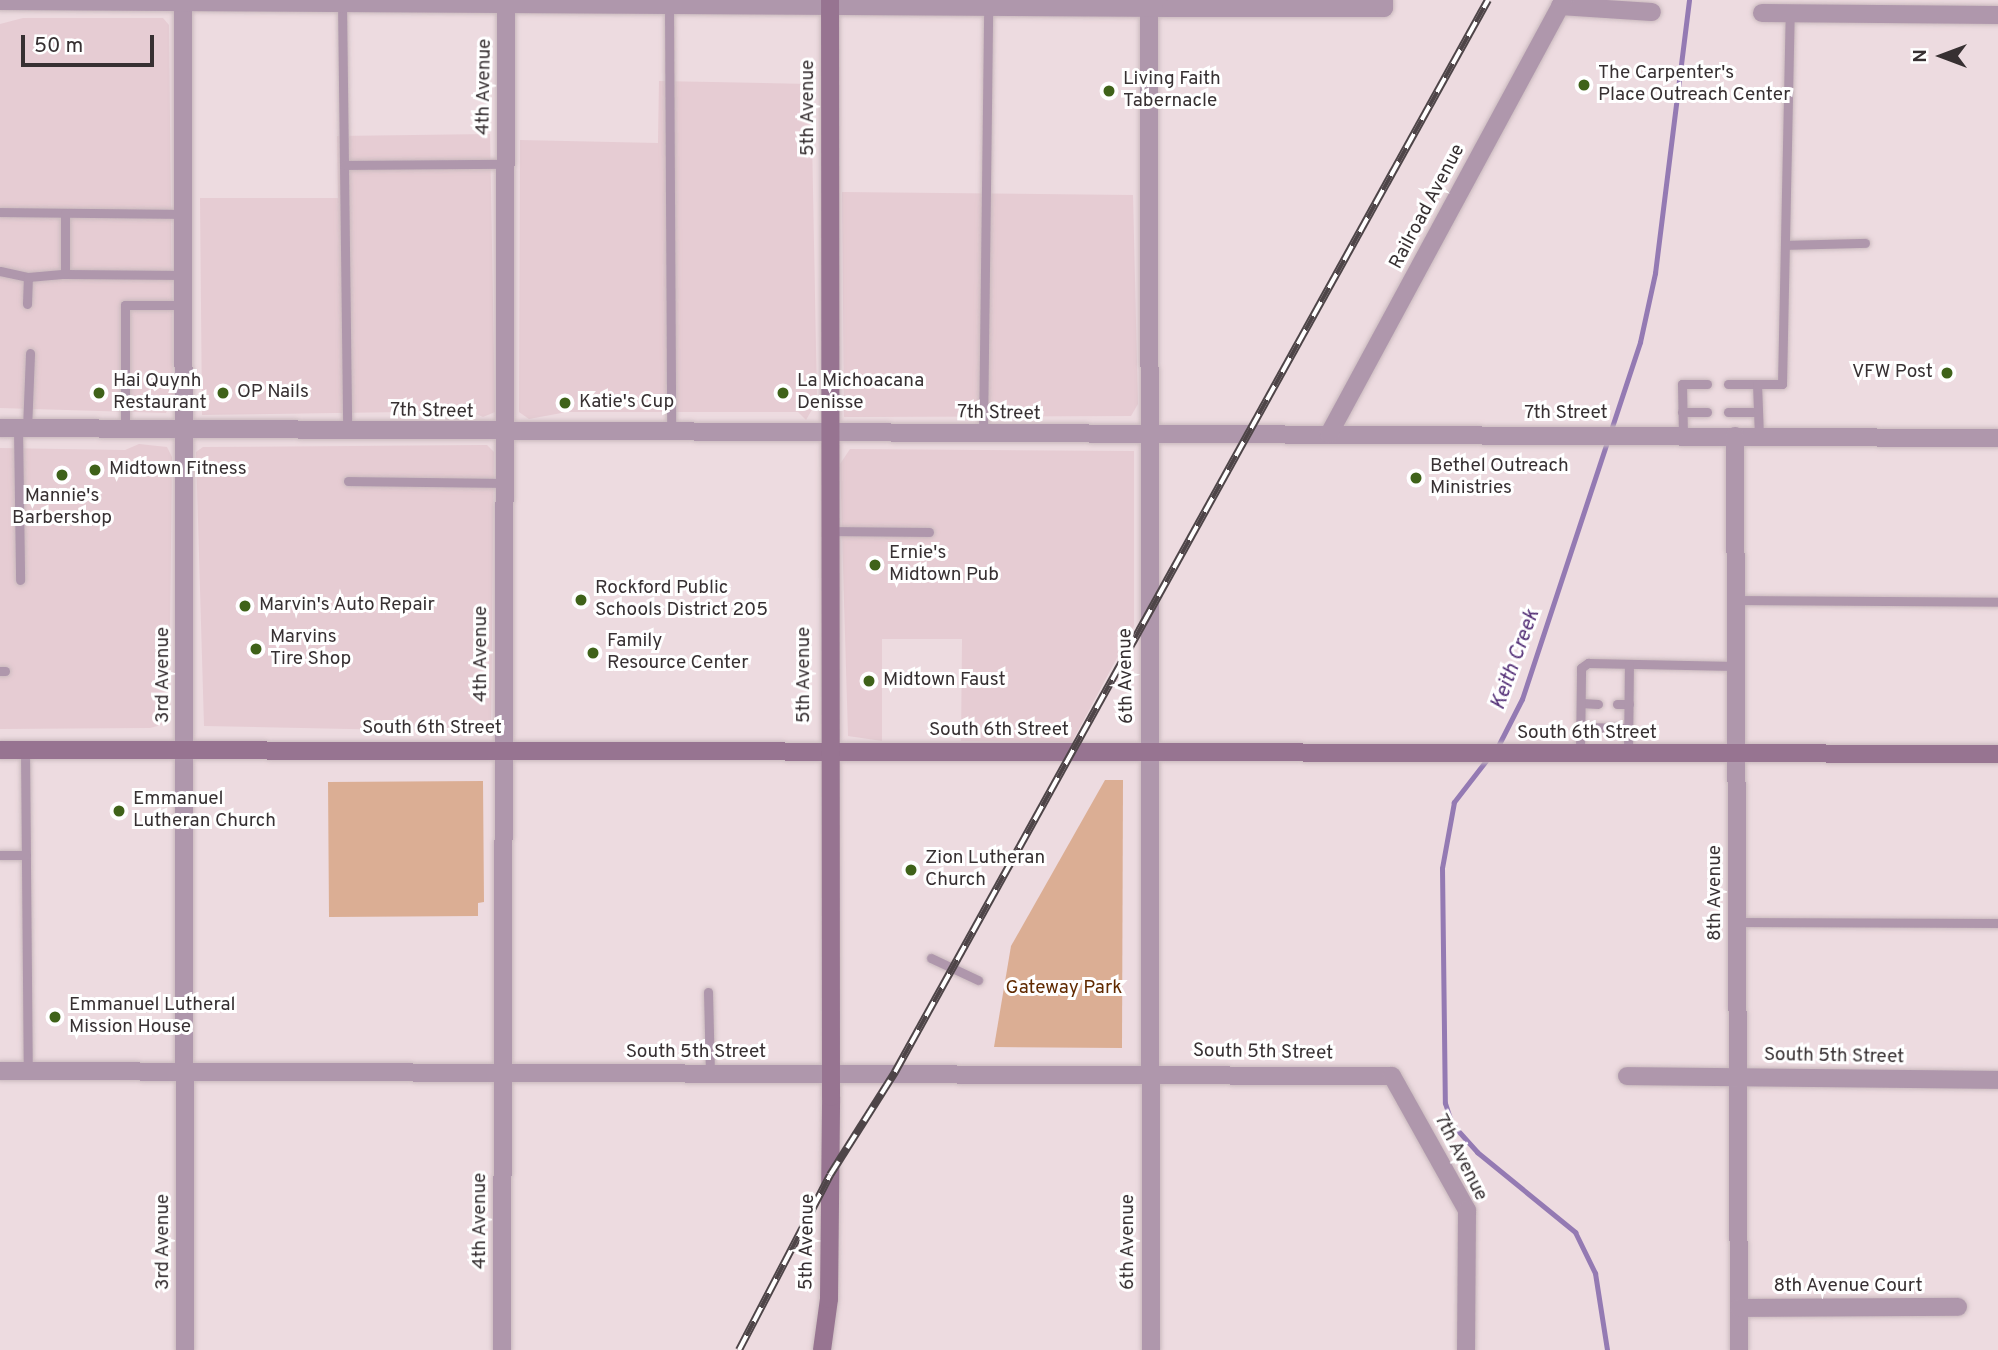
<!DOCTYPE html>
<html>
<head>
<meta charset="utf-8">
<style>
	body { margin:0 }
	#map { position:relative; width:1998px; height:1350px; overflow:hidden; background:#eddbe0; font-family:Overpass,sans-serif }
	div>[style] { position:absolute }
	.built>* { inset:0; background:#e6ccd3 }
	.green>* { inset:0; background:#dbae94 }
	.stream>* { height:5px; margin:-2.5px; padding:0 2.5px; transform-origin:2.5px; border-radius:2.5px; background:#947ab3 }
	.roads { filter:drop-shadow(0 0 2px #c9b9bd) drop-shadow(0 0 2px #c9b9bd) }
	.lane>* { height:9px; margin:-4.5px; padding:0 4.5px; transform-origin:4.5px; border-radius:4.5px; background:#af97ac }
	.street>* { height:18px; margin:-9px; padding:0 9px; transform-origin:9px; border-radius:9px; background:#af97ac }
	.secondary>* { height:18px; margin:-9px; padding:0 9px; transform-origin:9px; border-radius:9px; background:#977491 }
	.rail>* { height:8px; margin-top:-4px; transform-origin:0; background:repeating-linear-gradient(90deg,#fff 0 16px,#4e4548 0 32px); box-sizing:border-box; border-block:2px solid #4e4548 }
	.dots>* { width:19px; height:19px; translate:-50% -50%; box-sizing:border-box; border:4px solid #fff; border-radius:50% }
	span { translate:-50% -50%; white-space:nowrap; text-align:center; line-height:1.15; -webkit-text-stroke:6px #fff; paint-order:stroke }
	.poi-label { font-size:19px; color:#373032 }
	.left { translate:0 -50%; text-align:left }
	.right { translate:-100% -50%; text-align:right }
	.street-label { font-size:19px; color:#373032 }
	.park-label { font-size:19px; color:#612a00 }
	.water-label { font-size:21px; color:#543077; font-style:italic }
	.north { position:absolute; left:1907px; top:21px; width:70px; height:70px; -webkit-text-stroke:5px #fff; paint-order:stroke; rotate:270deg; font-size:19px; font-weight:700; line-height:28px; text-align:center; color:#373032 }
	.north::after { content:''; display:block; margin:auto; width:24px; height:32px; background:#373032; clip-path:polygon(50% 0,100% 100%,50% 72%,0 100%) }
	.scale { position:absolute; left:21px; top:35px; width:133px; height:32px; box-sizing:border-box; border:4px solid #373032; border-top:0; padding-left:9px; font-size:21px; line-height:24px; white-space:nowrap; color:#373032; -webkit-text-stroke:5px #fff; paint-order:stroke }
</style>
</head>
<body>
<div id="map">
	<div class="built">
		<div style="clip-path:polygon(23px 18px,163px 18px,169px 25px,173px 397px,166px 413px,0 408px,0 24px)"></div>
		<div style="clip-path:polygon(659px 81px,811px 84px,817px 401px,806px 420px,798px 412px,567px 412px,529px 419px,519px 412px,520px 140px,658px 143px)"></div>
		<div style="clip-path:polygon(490px 134px,495px 412px,483px 417px,469px 411px,202px 415px,200px 198px,338px 198px,337px 136px)"></div>
		<div style="clip-path:polygon(842px 192px,1133px 195px,1138px 404px,1131px 416px,844px 417px)"></div>
		<div style="clip-path:polygon(139px 444px,167px 447px,172px 457px,169px 723px,150px 728px,0 729px,0 448px,125px 450px)"></div>
		<div style="clip-path:polygon(487px 445px,494px 452px,491px 732px,204px 726px,196px 452px,203px 447px)"></div>
		<div style="clip-path:polygon(850px 449px,1134px 451px,1134px 626px,1072px 742px,961px 741px,962px 639px,882px 639px,882px 741px,848px 736px,840px 464px)"></div>
	</div>
	<div class="green">
		<div style="clip-path:polygon(1105px 780px,1123px 780px,1122px 1048px,994px 1047px,1011px 946px)"></div>
		<div style="clip-path:polygon(483px 781px,484px 902px,478px 903px,478px 916px,329px 917px,328px 782px)"></div>
	</div>
	<div class="stream">
		<div style="left:1497px;top:748px;width:55px;rotate:-63deg"></div>
		<div style="left:1522px;top:699px;width:376px;rotate:-71.7deg"></div>
		<div style="left:1640px;top:342px;width:71px;rotate:-77.7deg"></div>
		<div style="left:1655px;top:273px;width:275px;rotate:-82.9deg"></div>
		<div style="left:1488px;top:758px;width:56px;rotate:127.7deg"></div>
		<div style="left:1454px;top:802px;width:67px;rotate:100.3deg"></div>
		<div style="left:1442px;top:868px;width:235px;rotate:89.3deg"></div>
		<div style="left:1445px;top:1103px;width:22px;rotate:72deg"></div>
		<div style="left:1452px;top:1124px;width:38px;rotate:48deg"></div>
		<div style="left:1477px;top:1152px;width:127px;rotate:39.2deg"></div>
		<div style="left:1575px;top:1232px;width:46px;rotate:64deg"></div>
		<div style="left:1595px;top:1273px;width:78px;rotate:81.1deg"></div>
	</div>
	<div class="roads">
		<div class="lane">
			<div style="left:342px;top:2px;width:429px;rotate:89.3deg"></div>
			<div style="left:669px;top:6px;width:425px;rotate:89.7deg"></div>
			<div style="left:344px;top:165px;width:161px;rotate:-0.4deg"></div>
			<div style="left:0;top:212px;width:184px;rotate:0.6deg"></div>
			<div style="left:65px;top:213px;width:61px;rotate:90deg"></div>
			<div style="left:65px;top:274px;width:120px;rotate:0.5deg"></div>
			<div style="left:1786px;top:245px;width:79px;rotate:-1.5deg"></div>
			<div style="left:0;top:271px;width:29px;rotate:12deg"></div>
			<div style="left:27px;top:304px;width:27px;rotate:-88deg"></div>
			<div style="left:28px;top:277px;width:37px;rotate:-5deg"></div>
			<div style="left:1728px;top:384px;width:29px"></div>
			<div style="left:1682px;top:412px;width:25px"></div>
			<div style="left:1728px;top:412px;width:30px"></div>
			<div style="left:18px;top:428px;width:152px;rotate:89.2deg"></div>
			<div style="left:27px;top:429px;width:76px;rotate:-87.7deg"></div>
			<div style="left:125px;top:429px;width:124px;rotate:-90deg"></div>
			<div style="left:125px;top:305px;width:60px"></div>
			<div style="left:983px;top:434px;width:426px;rotate:-89.3deg"></div>
			<div style="left:1683px;top:436px;width:52px;rotate:-91.1deg"></div>
			<div style="left:1682px;top:384px;width:25px"></div>
			<div style="left:1759px;top:436px;width:52px;rotate:-92.2deg"></div>
			<div style="left:1757px;top:384px;width:25px"></div>
			<div style="left:1782px;top:384px;width:371px;rotate:-88.8deg"></div>
			<div style="left:348px;top:481px;width:155px;rotate:0.7deg"></div>
			<div style="left:828px;top:531px;width:101px;rotate:0.6deg"></div>
			<div style="left:1735px;top:600px;width:263px;rotate:0.4deg"></div>
			<div style="left:0;top:671px;width:5px"></div>
			<div style="left:1581px;top:703px;width:17px;rotate:3deg"></div>
			<div style="left:1617px;top:704px;width:12px"></div>
			<div style="left:1581px;top:727px;width:47px;rotate:1.2deg"></div>
			<div style="left:25px;top:750px;width:321px;rotate:89.5deg"></div>
			<div style="left:1580px;top:755px;width:87px;rotate:-89.3deg"></div>
			<div style="left:1581px;top:668px;width:9px;rotate:-36deg"></div>
			<div style="left:1588px;top:663px;width:148px;rotate:1.2deg"></div>
			<div style="left:1628px;top:755px;width:91px;rotate:-89.4deg"></div>
			<div style="left:0;top:855px;width:26px"></div>
			<div style="left:1737px;top:922px;width:261px;rotate:0.2deg"></div>
			<div style="left:931px;top:958px;width:52px;rotate:25.1deg"></div>
			<div style="left:708px;top:992px;width:82px;rotate:88.6deg"></div>
		</div>
		<div class="street">
			<div style="left:183px;top:0;width:1350px;rotate:89.92deg"></div>
			<div style="left:1149px;top:0;width:1350px;rotate:89.92deg"></div>
			<div style="left:0;top:1px;width:1171px;rotate:0.34deg"></div>
			<div style="left:1171px;top:8px;width:213px"></div>
			<div style="left:1384px;top:8px;width:8px;rotate:-90deg"></div>
			<div style="left:1560px;top:6px;width:92px;rotate:3.7deg"></div>
			<div style="left:1762px;top:13px;width:236px;rotate:0.5deg"></div>
			<div style="left:0;top:428px;width:1998px;rotate:0.29deg"></div>
			<div style="left:1329px;top:434px;width:494px;rotate:-61.6deg"></div>
			<div style="left:1735px;top:436px;width:914px;rotate:89.75deg"></div>
			<div style="left:0;top:1071px;width:1392px;rotate:0.21deg"></div>
			<div style="left:1392px;top:1076px;width:154px;rotate:60.8deg"></div>
			<div style="left:1467px;top:1210px;width:140px;rotate:90.4deg"></div>
			<div style="left:1627px;top:1076px;width:371px;rotate:0.6deg"></div>
			<div style="left:1739px;top:1308px;width:219px;rotate:-0.3deg"></div>
			<div style="left:502px;top:1350px;width:1350px;rotate:-89.83deg"></div>
		</div>
		<div class="secondary">
			<div style="left:0;top:750px;width:1998px;rotate:0.11deg"></div>
			<div style="left:822px;top:1350px;width:51px;rotate:-82.2deg"></div>
			<div style="left:829px;top:1299px;width:202px;rotate:-89.4deg"></div>
			<div style="left:831px;top:1097px;width:1097px;rotate:-90.05deg"></div>
		</div>
	</div>
	<div class="rail">
		<div style="left:739px;top:1350px;width:197px;rotate:-62.5deg"></div>
		<div style="left:830px;top:1175px;width:122px;rotate:-57.7deg"></div>
		<div style="left:895px;top:1072px;width:1225px;rotate:-61.05deg"></div>
	</div>
	<div class="dots">
		<div style="left:1584px;top:85px;background:#3f6219"></div>
		<div style="left:1109px;top:91px;background:#3f6219"></div>
		<div style="left:1947px;top:373px;background:#3f6219"></div>
		<div style="left:99px;top:393px;background:#3f6219"></div>
		<div style="left:223px;top:393px;background:#3f6219"></div>
		<div style="left:783px;top:393px;background:#3f6219"></div>
		<div style="left:565px;top:403px;background:#3f6219"></div>
		<div style="left:95px;top:470px;background:#3f6219"></div>
		<div style="left:62px;top:475px;background:#3f6219"></div>
		<div style="left:1416px;top:478px;background:#3f6219"></div>
		<div style="left:875px;top:565px;background:#3f6219"></div>
		<div style="left:581px;top:600px;background:#3f6219"></div>
		<div style="left:245px;top:606px;background:#3f6219"></div>
		<div style="left:256px;top:649px;background:#3f6219"></div>
		<div style="left:593px;top:653px;background:#3f6219"></div>
		<div style="left:869px;top:681px;background:#3f6219"></div>
		<div style="left:119px;top:811px;background:#3f6219"></div>
		<div style="left:911px;top:870px;background:#3f6219"></div>
		<div style="left:55px;top:1017px;background:#3f6219"></div>
	</div>
	<div class="poi-label">
		<span class="left" style="left:1598px;top:85px">The Carpenter's<br>Place Outreach Center</span>
		<span class="left" style="left:1123px;top:91px">Living Faith<br>Tabernacle</span>
		<span class="right" style="left:1933px;top:373px">VFW Post</span>
		<span class="left" style="left:113px;top:393px">Hai Quynh<br>Restaurant</span>
		<span class="left" style="left:797px;top:393px">La Michoacana<br>Denisse</span>
		<span class="left" style="left:237px;top:393px">OP Nails</span>
		<span class="left" style="left:579px;top:403px">Katie's Cup</span>
		<span class="left" style="left:1430px;top:478px">Bethel Outreach<br>Ministries</span>
		<span class="left" style="left:109px;top:470px">Midtown Fitness</span>
		<span style="left:62px;top:508px">Mannie's<br>Barbershop</span>
		<span class="left" style="left:889px;top:565px">Ernie's<br>Midtown Pub</span>
		<span class="left" style="left:595px;top:600px">Rockford Public<br>Schools District 205</span>
		<span class="left" style="left:259px;top:606px">Marvin's Auto Repair</span>
		<span class="left" style="left:270px;top:649px">Marvins<br>Tire Shop</span>
		<span class="left" style="left:607px;top:653px">Family<br>Resource Center</span>
		<span class="left" style="left:883px;top:681px">Midtown Faust</span>
		<span class="left" style="left:133px;top:811px">Emmanuel<br>Lutheran Church</span>
		<span class="left" style="left:925px;top:870px">Zion Lutheran<br>Church</span>
		<span class="left" style="left:69px;top:1017px">Emmanuel Lutheral<br>Mission House</span>
	</div>
	<div class="street-label">
		<span style="left:485px;top:87px;rotate:-89deg">4th Avenue</span>
		<span style="left:809px;top:108px;rotate:-90deg">5th Avenue</span>
		<span style="left:1428px;top:207px;rotate:-62deg">Railroad Avenue</span>
		<span style="left:432px;top:412px;rotate:1deg">7th Street</span>
		<span style="left:999px;top:414px;rotate:1deg">7th Street</span>
		<span style="left:1566px;top:414px">7th Street</span>
		<span style="left:482px;top:654px;rotate:-90deg">4th Avenue</span>
		<span style="left:164px;top:675px;rotate:-90deg">3rd Avenue</span>
		<span style="left:805px;top:675px;rotate:-90deg">5th Avenue</span>
		<span style="left:1127px;top:676px;rotate:-91deg">6th Avenue</span>
		<span style="left:432px;top:729px">South 6th Street</span>
		<span style="left:999px;top:731px">South 6th Street</span>
		<span style="left:1587px;top:734px">South 6th Street</span>
		<span style="left:1716px;top:893px;rotate:-90deg">8th Avenue</span>
		<span style="left:696px;top:1053px">South 5th Street</span>
		<span style="left:1263px;top:1053px;rotate:1deg">South 5th Street</span>
		<span style="left:1834px;top:1057px;rotate:1deg">South 5th Street</span>
		<span style="left:1460px;top:1158px;rotate:63deg">7th Avenue</span>
		<span style="left:481px;top:1221px;rotate:-90deg">4th Avenue</span>
		<span style="left:164px;top:1242px;rotate:-90deg">3rd Avenue</span>
		<span style="left:808px;top:1242px;rotate:-89deg">5th Avenue</span>
		<span style="left:1129px;top:1242px;rotate:-90deg">6th Avenue</span>
		<span style="left:1848px;top:1287px">8th Avenue Court</span>
	</div>
	<div class="park-label">
		<span style="left:1064px;top:989px">Gateway Park</span>
	</div>
	<div class="water-label">
		<span style="left:1516px;top:660px;rotate:-70deg">Keith Creek</span>
	</div>
	<div class="north">N</div>
	<div class="scale">50 m</div>
</div>
</body>
</html>
